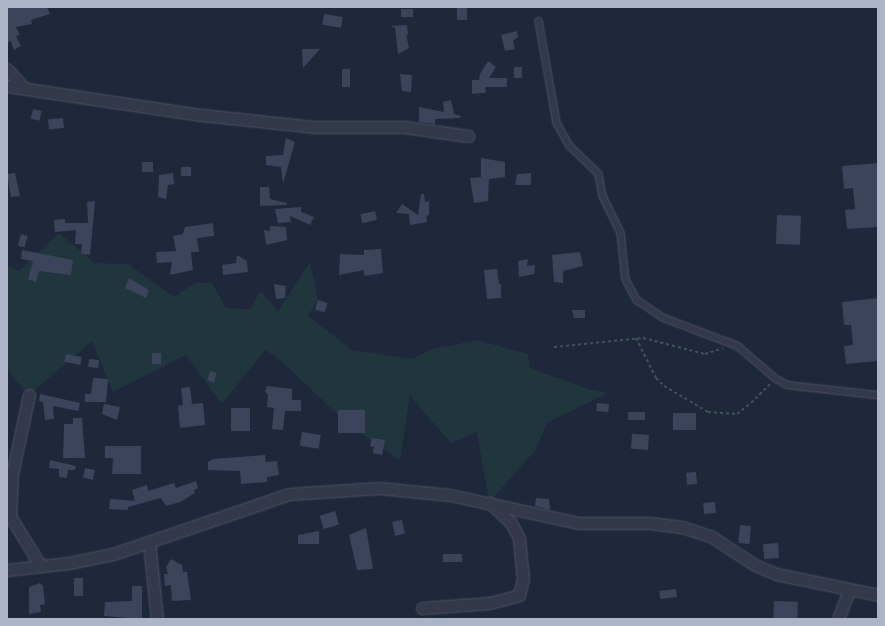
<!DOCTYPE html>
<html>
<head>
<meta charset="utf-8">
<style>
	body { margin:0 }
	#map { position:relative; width:885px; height:626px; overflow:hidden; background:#1f273b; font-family:Cabin,sans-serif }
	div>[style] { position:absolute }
	.green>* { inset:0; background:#21353c }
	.building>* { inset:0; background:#3b445b; transform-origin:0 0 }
	.path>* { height:2px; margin-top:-1px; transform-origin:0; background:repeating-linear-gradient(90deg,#3f5259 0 3px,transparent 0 6px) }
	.roads { filter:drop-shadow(0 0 1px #4d5466) drop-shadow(0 0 1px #4d5466) }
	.service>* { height:5.5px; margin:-2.75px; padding:0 2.75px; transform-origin:2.75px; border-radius:2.75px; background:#33394b }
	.minor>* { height:11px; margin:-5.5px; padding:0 5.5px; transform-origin:5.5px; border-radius:5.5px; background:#33394b }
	span { translate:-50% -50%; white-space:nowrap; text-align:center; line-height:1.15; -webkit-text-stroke:4px #181f2f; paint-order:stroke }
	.frame { position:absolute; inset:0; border:8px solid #adb4c7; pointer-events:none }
</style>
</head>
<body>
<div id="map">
	<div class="green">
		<div style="clip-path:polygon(59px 233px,94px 263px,128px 264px,174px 297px,195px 283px,212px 283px,226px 308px,251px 309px,260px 291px,278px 311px,310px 262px,318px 299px,308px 316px,352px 350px,412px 359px,432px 349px,477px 340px,528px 354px,530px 368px,588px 389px,608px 393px,547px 423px,535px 451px,489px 502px,477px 432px,451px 443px,410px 396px,400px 460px,350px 426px,280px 360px,265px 350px,222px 404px,186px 355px,113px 392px,92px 341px,29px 395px,7px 370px,7px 266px,19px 271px)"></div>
	</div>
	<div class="building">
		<div style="clip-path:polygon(7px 7px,47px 7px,50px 14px,31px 20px,32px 24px,16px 27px,20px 35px,16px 36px,21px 46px,14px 50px,11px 41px,7px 43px)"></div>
		<div style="left:457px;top:7px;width:10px;height:13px"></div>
		<div style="left:401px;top:9px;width:12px;height:8px"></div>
		<div style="left:324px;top:14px;width:19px;height:11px;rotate:9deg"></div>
		<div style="clip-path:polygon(407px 25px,408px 35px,406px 34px,409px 48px,398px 54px,395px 28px,390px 26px)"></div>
		<div style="clip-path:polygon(517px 31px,518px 37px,513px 41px,515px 49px,505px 51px,501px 35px)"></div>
		<div style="clip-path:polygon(302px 49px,320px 49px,303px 68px)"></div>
		<div style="clip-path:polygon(488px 61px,496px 67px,489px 78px,507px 78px,507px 87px,485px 87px,486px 93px,479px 93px,477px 97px,478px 93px,472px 94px,472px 80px,479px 80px,480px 74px)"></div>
		<div style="left:514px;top:67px;width:8px;height:11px"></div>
		<div style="left:342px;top:69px;width:8px;height:18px"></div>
		<div style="clip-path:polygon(400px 74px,412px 75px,411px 92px,402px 91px)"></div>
		<div style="clip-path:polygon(451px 100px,454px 114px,461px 116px,460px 118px,435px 119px,435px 124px,419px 122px,419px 107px,444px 112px,443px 102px)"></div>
		<div style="left:33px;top:109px;width:9px;height:10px;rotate:13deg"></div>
		<div style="left:63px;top:118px;width:10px;height:15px;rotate:84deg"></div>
		<div style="clip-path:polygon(286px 138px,295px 142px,283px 184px,281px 167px,266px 165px,266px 156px,283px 155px)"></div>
		<div style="clip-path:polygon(481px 158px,505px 162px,505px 177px,489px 179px,488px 201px,474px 203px,470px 178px,481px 177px)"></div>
		<div style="left:142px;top:162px;width:11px;height:10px"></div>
		<div style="clip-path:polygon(878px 163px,878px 227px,847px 229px,845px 210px,855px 209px,853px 188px,844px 189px,842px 166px)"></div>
		<div style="left:181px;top:167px;width:10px;height:9px"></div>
		<div style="clip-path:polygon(15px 173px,20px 196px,11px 197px,7px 174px)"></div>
		<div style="clip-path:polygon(173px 173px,174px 184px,168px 185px,166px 199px,158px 197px,159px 175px)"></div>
		<div style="clip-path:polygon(531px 173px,531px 185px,515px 185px,517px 174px)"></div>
		<div style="clip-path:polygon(260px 187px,269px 187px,270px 199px,287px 203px,287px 205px,260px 206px)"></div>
		<div style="clip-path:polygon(421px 194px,424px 194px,425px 202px,429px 201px,429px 216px,426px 215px,427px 222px,410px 225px,409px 214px,396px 213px,402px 204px,418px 215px)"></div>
		<div style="clip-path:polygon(95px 201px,90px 255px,81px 254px,82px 244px,75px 244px,76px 230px,55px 232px,54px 220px,65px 219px,65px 223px,88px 223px,87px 202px)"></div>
		<div style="clip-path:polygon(301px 207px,301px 212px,314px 217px,310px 225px,290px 216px,291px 222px,278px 223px,275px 209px)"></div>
		<div style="left:375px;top:211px;width:9px;height:15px;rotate:77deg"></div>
		<div style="left:777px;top:215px;width:24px;height:29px;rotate:2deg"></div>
		<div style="clip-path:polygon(213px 223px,214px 236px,197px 238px,199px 252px,191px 252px,193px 270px,170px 275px,172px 262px,157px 263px,156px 252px,176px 251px,173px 236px,183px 234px,185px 227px)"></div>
		<div style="clip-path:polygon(270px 226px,286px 227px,287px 240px,266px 245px,264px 230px,270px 231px)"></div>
		<div style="left:21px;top:234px;width:7px;height:12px;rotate:16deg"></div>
		<div style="clip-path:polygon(381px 249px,383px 273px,364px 276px,364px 270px,339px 275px,340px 254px,364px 255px,364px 250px)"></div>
		<div style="clip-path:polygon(22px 250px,73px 260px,71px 275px,39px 271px,36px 282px,28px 279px,33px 261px,21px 259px)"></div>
		<div style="clip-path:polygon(580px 252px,583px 266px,563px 271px,563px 283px,554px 282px,552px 255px)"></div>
		<div style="clip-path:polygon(237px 255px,247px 261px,248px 272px,223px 275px,222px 265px,236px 263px)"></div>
		<div style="clip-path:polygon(528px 259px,527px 266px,535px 265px,534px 274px,519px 277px,518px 261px)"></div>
		<div style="clip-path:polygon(497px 269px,499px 284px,501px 284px,501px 298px,487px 299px,484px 270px)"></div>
		<div style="clip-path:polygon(129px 278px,149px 290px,146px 298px,125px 288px)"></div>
		<div style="clip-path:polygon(274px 284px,286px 286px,285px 298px,276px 299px)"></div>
		<div style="clip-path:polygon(878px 298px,878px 361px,846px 364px,844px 346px,853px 345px,851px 325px,844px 325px,842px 302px)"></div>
		<div style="left:318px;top:300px;width:10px;height:10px;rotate:17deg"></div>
		<div style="clip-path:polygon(572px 310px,585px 310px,585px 318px,574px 318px)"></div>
		<div style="left:152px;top:353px;width:9px;height:11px"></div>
		<div style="left:66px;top:354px;width:16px;height:8px;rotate:11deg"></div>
		<div style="left:89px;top:359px;width:10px;height:8px;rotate:6deg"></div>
		<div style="left:210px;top:371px;width:7px;height:10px;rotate:16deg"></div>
		<div style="clip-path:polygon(93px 378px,108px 379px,106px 402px,85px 402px,85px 394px,91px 394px)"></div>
		<div style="clip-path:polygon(267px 386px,292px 389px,292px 400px,301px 400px,301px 411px,285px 411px,283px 430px,272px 429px,274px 408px,267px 407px,268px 394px,265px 392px)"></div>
		<div style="clip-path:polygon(190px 387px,192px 404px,203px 403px,205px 425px,180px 428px,178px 406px,183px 405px,181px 388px)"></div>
		<div style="clip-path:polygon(40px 394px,80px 403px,78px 411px,53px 406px,54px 419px,45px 420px,43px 402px,39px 401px)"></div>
		<div style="left:597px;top:403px;width:12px;height:8px;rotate:5deg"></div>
		<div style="clip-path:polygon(104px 404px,120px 407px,117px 420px,102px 414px)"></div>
		<div style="left:231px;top:408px;width:19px;height:23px"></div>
		<div style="left:338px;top:410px;width:27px;height:23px"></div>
		<div style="left:645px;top:412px;width:8px;height:17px;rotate:90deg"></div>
		<div style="left:673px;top:413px;width:23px;height:17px"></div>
		<div style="clip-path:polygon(73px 418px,82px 418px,85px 458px,63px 458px,64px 424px,73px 424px)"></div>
		<div style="left:302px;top:432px;width:19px;height:14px;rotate:9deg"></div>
		<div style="left:649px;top:435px;width:15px;height:17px;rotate:94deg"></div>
		<div style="clip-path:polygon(372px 438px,385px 440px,382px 455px,373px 453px,374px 447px,370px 446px)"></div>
		<div style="clip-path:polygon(105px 446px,141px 446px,141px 474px,112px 474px,113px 458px,105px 458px)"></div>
		<div style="clip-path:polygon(265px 455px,266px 462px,277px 461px,279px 475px,267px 477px,267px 482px,241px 484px,240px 471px,208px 470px,208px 462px,213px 459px)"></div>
		<div style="clip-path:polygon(50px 460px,76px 466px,75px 470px,68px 470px,67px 478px,59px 477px,59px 469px,49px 468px)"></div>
		<div style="left:85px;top:468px;width:10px;height:10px;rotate:11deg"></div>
		<div style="left:696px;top:472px;width:12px;height:10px;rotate:85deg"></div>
		<div style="clip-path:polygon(196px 481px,198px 488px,194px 490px,195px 493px,180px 502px,166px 506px,161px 498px,128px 507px,128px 510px,109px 509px,110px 499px,135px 501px,132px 490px,147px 485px,148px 491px,174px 483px,176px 488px)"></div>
		<div style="clip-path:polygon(536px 498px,549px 499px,550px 510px,535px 506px)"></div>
		<div style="left:715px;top:502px;width:11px;height:12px;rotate:85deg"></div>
		<div style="left:335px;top:511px;width:14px;height:16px;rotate:73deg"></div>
		<div style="left:402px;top:520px;width:14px;height:10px;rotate:78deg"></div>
		<div style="left:740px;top:525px;width:11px;height:18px;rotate:5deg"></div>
		<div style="clip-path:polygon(366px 528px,373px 569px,357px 570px,349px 535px)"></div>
		<div style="clip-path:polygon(319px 531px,319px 544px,298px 544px,298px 535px)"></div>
		<div style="left:778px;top:543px;width:15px;height:15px;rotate:86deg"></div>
		<div style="left:462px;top:554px;width:8px;height:19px;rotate:90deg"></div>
		<div style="clip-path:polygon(171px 559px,182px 565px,183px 572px,187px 572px,191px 600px,172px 601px,171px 585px,165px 586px,164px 574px,168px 574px,166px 567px)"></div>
		<div style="left:74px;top:578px;width:9px;height:18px"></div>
		<div style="clip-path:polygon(40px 583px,43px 586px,45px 604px,40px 605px,41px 612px,29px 614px,29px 587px)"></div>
		<div style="clip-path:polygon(132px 586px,142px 586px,142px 619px,104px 616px,105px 602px,132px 601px)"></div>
		<div style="left:676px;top:589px;width:8px;height:17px;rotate:83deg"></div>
		<div style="left:774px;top:601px;width:24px;height:18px;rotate:2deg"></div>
	</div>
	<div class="path">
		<div style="left:636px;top:338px;width:45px;rotate:63.4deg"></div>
		<div style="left:656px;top:378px;width:11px;rotate:45deg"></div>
		<div style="left:664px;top:386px;width:51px;rotate:30.6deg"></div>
		<div style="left:708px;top:412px;width:29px;rotate:4deg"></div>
		<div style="left:737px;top:414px;width:18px;rotate:-38deg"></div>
		<div style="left:751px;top:403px;width:27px;rotate:-45deg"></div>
		<div style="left:554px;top:347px;width:89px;rotate:-5.8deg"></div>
		<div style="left:643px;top:338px;width:64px;rotate:14.5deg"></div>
		<div style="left:705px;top:354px;width:19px;rotate:-18deg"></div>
	</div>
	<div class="roads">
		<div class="service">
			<div style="left:539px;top:21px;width:104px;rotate:80deg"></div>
			<div style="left:557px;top:123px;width:26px;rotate:61deg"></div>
			<div style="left:570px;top:146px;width:40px;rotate:44deg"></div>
			<div style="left:599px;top:174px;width:22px;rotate:80deg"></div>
			<div style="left:603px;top:196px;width:41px;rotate:64.1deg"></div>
			<div style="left:621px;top:233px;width:47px;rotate:83.9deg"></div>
			<div style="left:626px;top:280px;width:23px;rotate:61deg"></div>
			<div style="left:637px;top:300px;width:32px;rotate:34deg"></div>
			<div style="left:664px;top:318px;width:79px;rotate:20.7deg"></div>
			<div style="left:738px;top:346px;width:49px;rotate:40.9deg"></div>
			<div style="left:775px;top:378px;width:14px;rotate:30deg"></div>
			<div style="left:787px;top:385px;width:92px;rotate:6.3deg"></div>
		</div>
		<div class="minor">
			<div style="left:7px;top:69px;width:27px;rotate:48deg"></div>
			<div style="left:7px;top:86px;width:197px;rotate:8.5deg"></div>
			<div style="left:202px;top:115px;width:114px;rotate:6.1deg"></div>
			<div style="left:315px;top:127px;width:89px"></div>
			<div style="left:404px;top:127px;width:65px;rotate:8deg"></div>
			<div style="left:29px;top:395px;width:81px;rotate:102.1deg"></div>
			<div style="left:12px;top:474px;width:42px;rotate:92.7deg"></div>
			<div style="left:10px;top:516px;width:57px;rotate:58.5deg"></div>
			<div style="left:149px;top:543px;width:76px;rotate:84deg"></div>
			<div style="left:7px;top:570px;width:62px;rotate:-6.4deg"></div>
			<div style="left:69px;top:563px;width:45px;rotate:-11.6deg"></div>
			<div style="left:113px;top:554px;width:186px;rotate:-18.8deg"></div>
			<div style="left:289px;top:494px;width:90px;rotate:-3.8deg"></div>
			<div style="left:379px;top:488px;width:71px;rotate:5.6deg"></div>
			<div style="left:450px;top:495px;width:131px;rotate:12.3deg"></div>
			<div style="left:578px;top:523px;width:71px"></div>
			<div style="left:649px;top:523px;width:33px;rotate:7deg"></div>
			<div style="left:682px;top:527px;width:32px;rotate:18deg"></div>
			<div style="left:712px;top:537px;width:51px;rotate:33.1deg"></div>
			<div style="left:755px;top:565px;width:23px;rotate:23deg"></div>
			<div style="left:776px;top:574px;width:104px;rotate:11.6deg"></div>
			<div style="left:422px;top:608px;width:68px;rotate:-4.2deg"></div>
			<div style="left:490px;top:603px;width:30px;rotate:-15deg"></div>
			<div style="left:519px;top:595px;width:16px;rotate:-76deg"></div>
			<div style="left:523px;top:579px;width:41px;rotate:-95.6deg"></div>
			<div style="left:519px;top:538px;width:17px;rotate:-118deg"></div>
			<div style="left:511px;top:523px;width:29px;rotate:-136deg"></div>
			<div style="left:838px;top:619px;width:31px;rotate:-69deg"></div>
		</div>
	</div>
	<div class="frame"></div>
</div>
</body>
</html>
